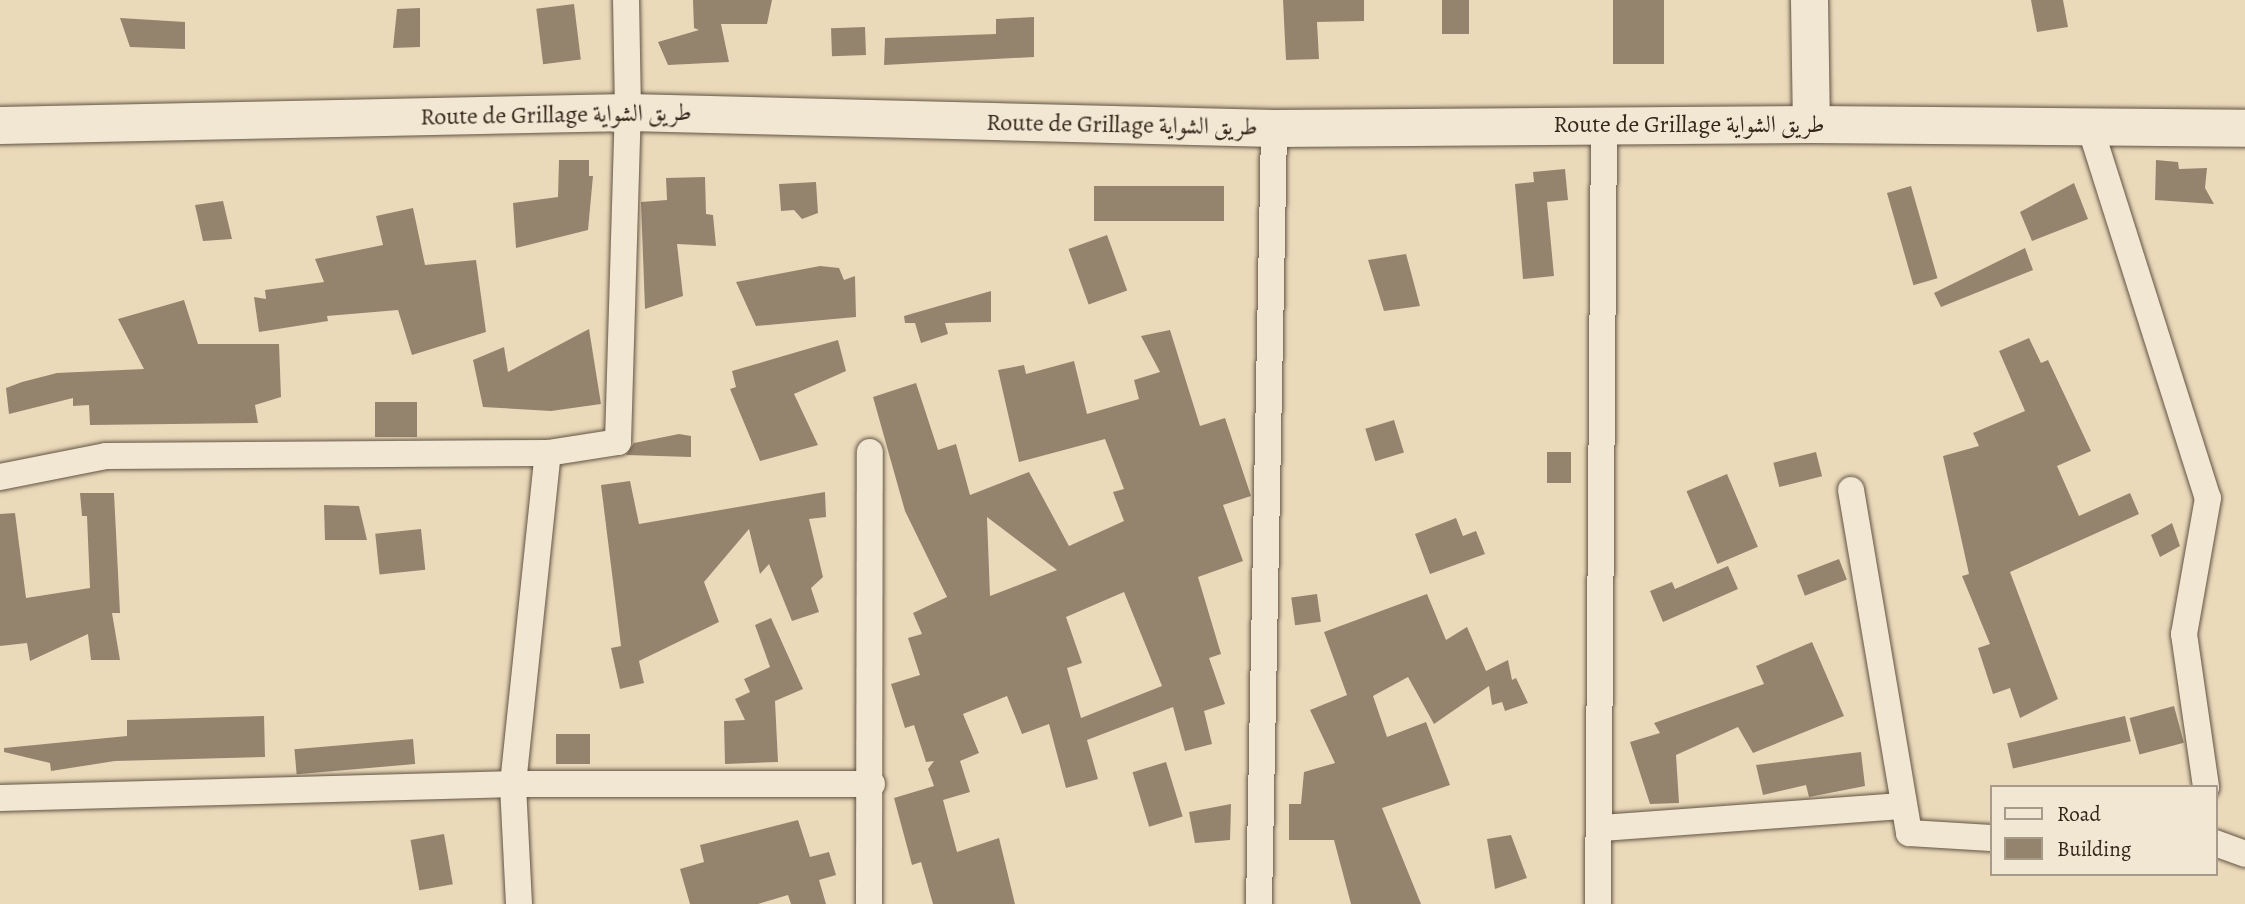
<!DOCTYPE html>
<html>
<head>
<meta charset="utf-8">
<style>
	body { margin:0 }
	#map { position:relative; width:2245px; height:904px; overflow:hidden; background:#ebdaba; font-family:Alegreya,Amiri,serif }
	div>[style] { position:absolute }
	.building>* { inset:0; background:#94846e; transform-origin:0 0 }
	.roads { filter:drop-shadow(0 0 2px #625444) drop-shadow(0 0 2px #625444) }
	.street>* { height:26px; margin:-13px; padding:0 13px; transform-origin:13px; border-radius:13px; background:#f2e7d2 }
	.secondary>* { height:37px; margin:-18.5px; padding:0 18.5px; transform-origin:18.5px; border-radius:18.5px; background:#f2e7d2 }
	span { translate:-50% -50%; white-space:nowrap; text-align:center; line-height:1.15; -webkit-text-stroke:7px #f2e7d2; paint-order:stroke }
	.street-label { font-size:24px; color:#35271c }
	.legend { position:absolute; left:1990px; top:785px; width:228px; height:91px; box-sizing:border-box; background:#f2e7d2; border:2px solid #a69a89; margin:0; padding:9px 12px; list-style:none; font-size:21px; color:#35271c }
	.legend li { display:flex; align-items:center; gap:14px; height:35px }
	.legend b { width:35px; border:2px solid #a69a89 }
</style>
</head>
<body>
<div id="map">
	<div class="building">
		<div style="clip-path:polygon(693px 0,772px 0,767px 24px,721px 24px,729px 62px,668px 65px,658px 42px,699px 30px,694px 28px)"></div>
		<div style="clip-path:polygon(1283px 0,1364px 0,1364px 21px,1317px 22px,1319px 59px,1286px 60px)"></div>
		<div style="left:1442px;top:0;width:27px;height:34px"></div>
		<div style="left:1613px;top:0;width:51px;height:64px"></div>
		<div style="clip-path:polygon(2031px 0,2063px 0,2068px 27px,2037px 32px)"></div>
		<div style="left:574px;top:4px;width:56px;height:38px;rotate:83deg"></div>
		<div style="clip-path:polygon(420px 8px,420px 47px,393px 48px,397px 9px)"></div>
		<div style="clip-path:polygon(1034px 17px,1034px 57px,884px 65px,885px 38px,996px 34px,996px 19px)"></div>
		<div style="clip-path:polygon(120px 18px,185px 22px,185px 49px,130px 47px)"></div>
		<div style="left:865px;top:27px;width:28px;height:34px;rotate:88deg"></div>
		<div style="clip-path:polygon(559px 160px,589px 160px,589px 176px,593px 176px,588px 230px,516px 248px,513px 203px,558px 197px)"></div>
		<div style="clip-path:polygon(2156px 160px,2178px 162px,2179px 169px,2207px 168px,2205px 188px,2214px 204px,2155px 200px)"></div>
		<div style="clip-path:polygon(1565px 169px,1568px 200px,1547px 202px,1554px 276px,1523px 279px,1515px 184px,1534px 182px,1533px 172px)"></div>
		<div style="clip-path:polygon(705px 177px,706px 214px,713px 215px,716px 246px,677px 244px,683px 296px,645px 309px,641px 202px,667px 200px,666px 178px)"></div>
		<div style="clip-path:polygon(816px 182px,818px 213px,802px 219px,794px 210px,781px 211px,779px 184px)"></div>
		<div style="clip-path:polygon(2074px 183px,2088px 219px,2032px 241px,2020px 212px)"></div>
		<div style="left:1094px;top:186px;width:130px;height:35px"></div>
		<div style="left:1911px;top:186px;width:96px;height:25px;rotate:74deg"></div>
		<div style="clip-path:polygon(223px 201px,232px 239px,203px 241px,195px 205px)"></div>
		<div style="clip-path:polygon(413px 208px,425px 265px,476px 260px,486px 332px,412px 355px,398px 310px,327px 316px,328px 321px,259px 332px,254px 297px,266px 299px,265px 290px,324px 282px,315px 259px,383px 245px,376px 216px)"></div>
		<div style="left:1107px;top:235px;width:59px;height:41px;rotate:70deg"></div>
		<div style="clip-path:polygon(2025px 248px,2033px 270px,1941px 307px,1934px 293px)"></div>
		<div style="clip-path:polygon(1406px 254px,1420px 306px,1384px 311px,1368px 260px)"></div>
		<div style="clip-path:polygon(820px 266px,839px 268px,844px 280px,855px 276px,856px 317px,756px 326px,736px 282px)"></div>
		<div style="clip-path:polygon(991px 291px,991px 322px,945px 323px,948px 334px,921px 343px,915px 323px,905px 323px,904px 316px)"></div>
		<div style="clip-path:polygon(184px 300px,198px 344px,279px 344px,281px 397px,255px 405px,258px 423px,90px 425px,89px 405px,73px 406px,73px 398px,9px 414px,6px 388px,22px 382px,57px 373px,144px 369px,118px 319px)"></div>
		<div style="clip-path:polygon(589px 329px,601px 404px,551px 411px,483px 407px,473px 360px,504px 347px,508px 372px)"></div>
		<div style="clip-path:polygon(evenodd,1170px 330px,1200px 426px,1225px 418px,1251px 496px,1223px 505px,1243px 561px,1198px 577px,1221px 654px,1209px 658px,1225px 704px,1204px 711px,1212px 744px,1185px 751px,1173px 707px,1087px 740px,1098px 779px,1066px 788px,1049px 724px,1022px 734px,1007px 696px,963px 714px,979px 753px,960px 761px,970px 792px,943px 800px,957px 852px,999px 838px,1015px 904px,933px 904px,921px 862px,912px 865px,894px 798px,934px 786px,928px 769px,934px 761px,926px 762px,914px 725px,905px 728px,891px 684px,920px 675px,908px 638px,922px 634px,913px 613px,947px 597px,905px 511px,873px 397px,916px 383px,938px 450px,956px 444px,970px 495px,1029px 472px,1069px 546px,1124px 521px,1113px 492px,1124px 489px,1105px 439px,1019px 462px,998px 370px,1024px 365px,1026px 374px,1074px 361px,1087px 414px,1139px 399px,1134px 380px,1160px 372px,1141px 336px,1170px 330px,987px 517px,1057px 570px,990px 596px,987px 517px,1170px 330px,1124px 592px,1162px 686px,1081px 718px,1067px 668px,1082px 663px,1066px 617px,1124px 592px)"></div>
		<div style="clip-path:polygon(2029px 338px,2041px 363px,2048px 360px,2091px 451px,2057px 466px,2079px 516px,2130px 493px,2139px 514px,2010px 572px,2058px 699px,2020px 718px,2010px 688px,1993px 694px,1978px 648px,1990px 644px,1962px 576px,1969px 574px,1943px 456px,1979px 446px,1973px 433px,2025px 411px,1999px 351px)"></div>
		<div style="clip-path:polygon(838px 340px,846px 371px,794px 394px,818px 445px,760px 461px,730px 389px,736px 387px,732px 371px)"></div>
		<div style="left:375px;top:402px;width:42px;height:35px"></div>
		<div style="left:1394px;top:420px;width:34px;height:30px;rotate:73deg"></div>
		<div style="clip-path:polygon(679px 434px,691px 436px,691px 457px,626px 455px,634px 443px)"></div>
		<div style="left:1547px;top:452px;width:24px;height:31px"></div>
		<div style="left:1816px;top:452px;width:25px;height:44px;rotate:76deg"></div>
		<div style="left:1727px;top:474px;width:79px;height:44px;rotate:67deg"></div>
		<div style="clip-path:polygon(630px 481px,639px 524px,825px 492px,826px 517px,809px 519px,823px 577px,811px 588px,819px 612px,792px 621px,769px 564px,760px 574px,749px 529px,704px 582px,719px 622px,639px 661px,644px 683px,620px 689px,611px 648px,621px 646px,601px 485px)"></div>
		<div style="clip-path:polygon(80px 493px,114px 493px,120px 613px,112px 613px,120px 660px,91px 660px,88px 634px,30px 661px,27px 643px,0 646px,0 514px,15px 513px,26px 598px,90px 588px,87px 516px,82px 516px)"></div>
		<div style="clip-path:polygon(324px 505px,359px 506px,367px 540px,325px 540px)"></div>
		<div style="clip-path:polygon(1456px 518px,1463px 536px,1476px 531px,1485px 554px,1430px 574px,1415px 534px)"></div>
		<div style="clip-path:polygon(2172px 523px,2180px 546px,2160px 557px,2151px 535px)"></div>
		<div style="left:421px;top:529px;width:41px;height:46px;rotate:84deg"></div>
		<div style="left:1839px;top:559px;width:22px;height:45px;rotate:69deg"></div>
		<div style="clip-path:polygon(1728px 566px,1738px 589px,1663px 622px,1650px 591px,1672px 582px,1675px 589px)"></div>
		<div style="left:1317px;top:594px;width:28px;height:26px;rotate:82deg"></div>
		<div style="clip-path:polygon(1427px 594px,1446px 640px,1467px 627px,1486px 671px,1508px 660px,1512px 680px,1516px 678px,1528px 703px,1505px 711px,1502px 702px,1492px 705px,1489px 686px,1434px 724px,1408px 677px,1373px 696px,1387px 737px,1426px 722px,1450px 785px,1382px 808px,1421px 904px,1351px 904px,1334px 840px,1289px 840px,1289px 804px,1301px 804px,1304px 772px,1335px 763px,1310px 710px,1347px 695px,1324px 632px)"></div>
		<div style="clip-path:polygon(771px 618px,803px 689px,775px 701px,778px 762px,725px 764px,724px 721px,745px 720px,735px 699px,750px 692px,744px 679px,770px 667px,755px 625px)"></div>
		<div style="clip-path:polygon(1812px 642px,1844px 716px,1753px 753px,1738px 727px,1676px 755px,1679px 803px,1650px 804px,1630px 742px,1660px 733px,1654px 723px,1764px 684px,1756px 666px)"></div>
		<div style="left:2174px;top:706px;width:38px;height:46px;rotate:75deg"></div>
		<div style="clip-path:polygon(264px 716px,265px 757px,115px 761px,51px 771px,50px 763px,4px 752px,4px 748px,127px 736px,127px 720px)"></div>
		<div style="left:2125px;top:716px;width:26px;height:121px;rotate:77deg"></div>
		<div style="left:556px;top:734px;width:34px;height:30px"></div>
		<div style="left:413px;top:739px;width:25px;height:119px;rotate:85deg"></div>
		<div style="clip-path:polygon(1861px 752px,1865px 786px,1809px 797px,1806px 785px,1763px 795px,1756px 765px)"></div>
		<div style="left:1166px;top:762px;width:57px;height:35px;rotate:73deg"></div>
		<div style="clip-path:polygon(1231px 804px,1230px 840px,1195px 843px,1189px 812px)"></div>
		<div style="clip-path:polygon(798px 820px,810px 857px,829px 852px,836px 875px,819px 880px,826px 904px,791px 904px,788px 895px,758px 904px,690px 904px,680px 869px,704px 862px,700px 845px)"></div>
		<div style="left:444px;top:834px;width:51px;height:34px;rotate:80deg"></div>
		<div style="clip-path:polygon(1511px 835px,1527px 878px,1495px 889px,1487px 839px)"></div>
	</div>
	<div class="roads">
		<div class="street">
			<div style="left:2090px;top:127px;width:389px;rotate:72.4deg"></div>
			<div style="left:2208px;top:498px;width:138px;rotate:100deg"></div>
			<div style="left:2184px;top:634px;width:155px;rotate:81.8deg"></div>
			<div style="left:0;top:477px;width:108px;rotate:-11.2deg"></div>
			<div style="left:106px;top:456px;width:442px;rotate:-0.4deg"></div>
			<div style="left:548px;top:453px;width:71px;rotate:-8.9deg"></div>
			<div style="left:618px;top:442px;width:330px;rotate:-88.3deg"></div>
			<div style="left:628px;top:112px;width:112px;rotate:-91deg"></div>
			<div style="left:1851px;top:490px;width:348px;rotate:80.4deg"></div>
			<div style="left:1909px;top:833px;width:82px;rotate:3.5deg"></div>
			<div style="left:0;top:798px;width:513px;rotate:-1.56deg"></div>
			<div style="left:513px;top:784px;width:359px"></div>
			<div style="left:1602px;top:828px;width:300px;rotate:-4.2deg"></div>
			<div style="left:2215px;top:843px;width:32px;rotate:20deg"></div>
			<div style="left:519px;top:904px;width:120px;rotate:-92.9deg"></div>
			<div style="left:513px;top:784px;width:333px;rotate:-84deg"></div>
			<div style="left:869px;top:904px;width:452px;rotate:-89.9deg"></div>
			<div style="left:1259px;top:904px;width:776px;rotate:-88.89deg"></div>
			<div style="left:1598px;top:904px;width:780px;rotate:-89.56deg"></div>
		</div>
		<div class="secondary">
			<div style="left:1809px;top:0;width:124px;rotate:89.1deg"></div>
			<div style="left:0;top:125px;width:628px;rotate:-1.19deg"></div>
			<div style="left:628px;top:112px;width:646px;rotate:1.42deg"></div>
			<div style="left:1274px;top:128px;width:537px;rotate:-0.43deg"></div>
			<div style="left:1811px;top:124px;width:434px;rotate:0.5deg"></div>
		</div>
	</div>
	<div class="street-label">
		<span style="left:556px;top:115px;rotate:-1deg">Route de Grillage طريق الشواية</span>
		<span style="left:1122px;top:125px;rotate:1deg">Route de Grillage طريق الشواية</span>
		<span style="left:1689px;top:125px">Route de Grillage طريق الشواية</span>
	</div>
	<ul class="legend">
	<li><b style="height:9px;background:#f2e7d2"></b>Road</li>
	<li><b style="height:19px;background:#94846e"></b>Building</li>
	</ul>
</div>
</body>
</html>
